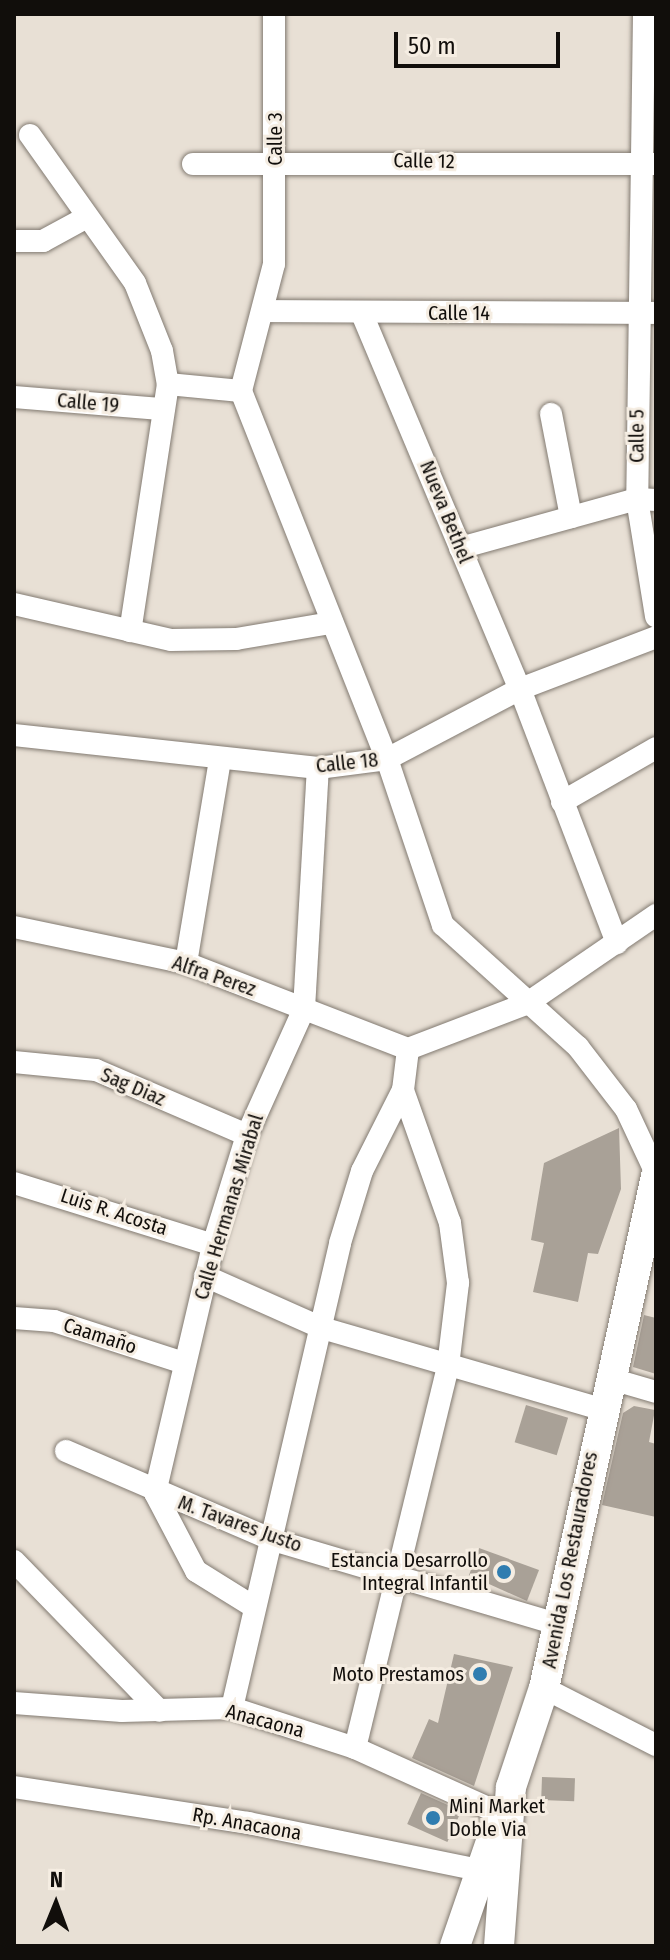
<!DOCTYPE html>
<html>
<head>
<meta charset="utf-8">
<style>
	body { margin:0 }
	#map { position:relative; width:670px; height:1960px; overflow:hidden; background:#e8e0d5; font-family:"Fira Sans Condensed",sans-serif }
	div>[style] { position:absolute }
	.building>* { inset:0; background:#a9a197; transform-origin:0 0 }
	.roads { filter:drop-shadow(0 0 2px #827a71) drop-shadow(0 0 2px #827a71) }
	.street>* { height:22px; margin:-11px; padding:0 11px; transform-origin:11px; border-radius:11px; background:#fff }
	.secondary>* { height:30px; margin:-15px; padding:0 15px; transform-origin:15px; border-radius:15px; background:#fff }
	.dots>* { width:22px; height:22px; translate:-50% -50%; box-sizing:border-box; border:4px solid #f5ede2; border-radius:50% }
	span { translate:-50% -50%; white-space:nowrap; text-align:center; line-height:1.15; -webkit-text-stroke:6px #f5ede2; paint-order:stroke }
	.street-label { font-size:20px; color:#110e0b }
	.poi-label { font-size:20px; color:#110e0b }
	.right { translate:-100% -50%; text-align:right }
	.left { translate:0 -50%; text-align:left }
	.frame { position:absolute; inset:0; border:16px solid #110e0b; pointer-events:none }
	.north { position:absolute; left:16px; top:1864px; width:80px; height:80px; -webkit-text-stroke:6px #f5ede2; paint-order:stroke; rotate:1deg; font-size:22px; font-weight:700; line-height:32px; text-align:center; color:#110e0b }
	.north::after { content:''; display:block; margin:auto; width:28px; height:36px; background:#110e0b; clip-path:polygon(50% 0,100% 100%,50% 72%,0 100%) }
	.scale { position:absolute; left:394px; top:32px; width:166px; height:36px; box-sizing:border-box; border:4px solid #110e0b; border-top:0; padding-left:10px; font-size:24px; line-height:28px; white-space:nowrap; color:#110e0b; -webkit-text-stroke:6px #f5ede2; paint-order:stroke }
</style>
</head>
<body>
<div id="map">
	<div class="building">
		<div style="clip-path:polygon(619px 1128px,621px 1189px,598px 1254px,588px 1253px,578px 1302px,533px 1292px,544px 1243px,531px 1240px,544px 1163px)"></div>
		<div style="clip-path:polygon(644px 1315px,656px 1318px,656px 1374px,633px 1367px)"></div>
		<div style="left:526px;top:1405px;width:44px;height:39px;rotate:17deg"></div>
		<div style="clip-path:polygon(634px 1406px,655px 1410px,649px 1442px,656px 1444px,656px 1517px,602px 1505px,623px 1413px)"></div>
		<div style="clip-path:polygon(479px 1548px,539px 1570px,527px 1601px,469px 1575px)"></div>
		<div style="clip-path:polygon(454px 1654px,513px 1667px,474px 1786px,412px 1758px,429px 1719px,438px 1723px)"></div>
		<div style="left:542px;top:1777px;width:33px;height:23px;rotate:2deg"></div>
		<div style="left:421px;top:1793px;width:44px;height:34px;rotate:24deg"></div>
	</div>
	<div class="roads">
		<div class="street">
			<div style="left:274px;top:14px;width:250px;rotate:90deg"></div>
			<div style="left:274px;top:264px;width:131px;rotate:104.6deg"></div>
			<div style="left:241px;top:391px;width:396px;rotate:68.4deg"></div>
			<div style="left:387px;top:759px;width:175px;rotate:71.4deg"></div>
			<div style="left:443px;top:925px;width:182px;rotate:42.1deg"></div>
			<div style="left:578px;top:1047px;width:78px;rotate:52.3deg"></div>
			<div style="left:626px;top:1109px;width:71px;rotate:64.9deg"></div>
			<div style="left:644px;top:14px;width:485px;rotate:90.8deg"></div>
			<div style="left:637px;top:499px;width:119px;rotate:80.8deg"></div>
			<div style="left:30px;top:135px;width:181px;rotate:54.6deg"></div>
			<div style="left:135px;top:283px;width:73px;rotate:68.3deg"></div>
			<div style="left:162px;top:351px;width:34px;rotate:80deg"></div>
			<div style="left:168px;top:384px;width:250px;rotate:98.7deg"></div>
			<div style="left:193px;top:164px;width:462px"></div>
			<div style="left:14px;top:241px;width:29px"></div>
			<div style="left:43px;top:241px;width:50px;rotate:-28.6deg"></div>
			<div style="left:263px;top:311px;width:393px;rotate:0.3deg"></div>
			<div style="left:362px;top:314px;width:407px;rotate:67.2deg"></div>
			<div style="left:520px;top:689px;width:272px;rotate:69.1deg"></div>
			<div style="left:168px;top:384px;width:73px;rotate:5.5deg"></div>
			<div style="left:14px;top:397px;width:147px;rotate:4.7deg"></div>
			<div style="left:551px;top:414px;width:105px;rotate:79deg"></div>
			<div style="left:460px;top:548px;width:184px;rotate:-15.5deg"></div>
			<div style="left:637px;top:499px;width:19px;rotate:3deg"></div>
			<div style="left:14px;top:604px;width:161px;rotate:12.9deg"></div>
			<div style="left:171px;top:640px;width:65px;rotate:-0.9deg"></div>
			<div style="left:236px;top:639px;width:96px;rotate:-9.6deg"></div>
			<div style="left:14px;top:735px;width:306px;rotate:6.2deg"></div>
			<div style="left:318px;top:768px;width:70px;rotate:-7.4deg"></div>
			<div style="left:387px;top:759px;width:150px;rotate:-27.8deg"></div>
			<div style="left:520px;top:689px;width:146px;rotate:-20.9deg"></div>
			<div style="left:562px;top:802px;width:108px;rotate:-29.9deg"></div>
			<div style="left:14px;top:927px;width:176px;rotate:11.8deg"></div>
			<div style="left:186px;top:963px;width:238px;rotate:21.2deg"></div>
			<div style="left:186px;top:963px;width:206px;rotate:-80.5deg"></div>
			<div style="left:408px;top:1049px;width:126px;rotate:-20.9deg"></div>
			<div style="left:526px;top:1004px;width:158px;rotate:-34.4deg"></div>
			<div style="left:14px;top:1062px;width:82px;rotate:5.6deg"></div>
			<div style="left:96px;top:1070px;width:164px;rotate:23.3deg"></div>
			<div style="left:14px;top:1183px;width:208px;rotate:17.3deg"></div>
			<div style="left:205px;top:1276px;width:128px;rotate:24deg"></div>
			<div style="left:322px;top:1328px;width:290px;rotate:16.2deg"></div>
			<div style="left:14px;top:1318px;width:40px;rotate:4.3deg"></div>
			<div style="left:54px;top:1321px;width:137px;rotate:17.9deg"></div>
			<div style="left:608px;top:1378px;width:50px;rotate:16.3deg"></div>
			<div style="left:66px;top:1451px;width:225px;rotate:23.3deg"></div>
			<div style="left:273px;top:1540px;width:296px;rotate:16.5deg"></div>
			<div style="left:14px;top:1561px;width:209px;rotate:45.8deg"></div>
			<div style="left:254px;top:1607px;width:68px;rotate:-148.2deg"></div>
			<div style="left:196px;top:1571px;width:88px;rotate:-117.7deg"></div>
			<div style="left:155px;top:1493px;width:255px;rotate:-76.8deg"></div>
			<div style="left:213px;top:1245px;width:115px;rotate:-72.8deg"></div>
			<div style="left:247px;top:1135px;width:138px;rotate:-65.7deg"></div>
			<div style="left:304px;top:1009px;width:241px;rotate:-86.7deg"></div>
			<div style="left:544px;top:1688px;width:126px;rotate:27deg"></div>
			<div style="left:14px;top:1703px;width:108px;rotate:4.2deg"></div>
			<div style="left:122px;top:1711px;width:110px;rotate:-1.6deg"></div>
			<div style="left:232px;top:1708px;width:129px;rotate:18deg"></div>
			<div style="left:355px;top:1748px;width:160px;rotate:24.3deg"></div>
			<div style="left:232px;top:1708px;width:477px;rotate:-76.9deg"></div>
			<div style="left:340px;top:1243px;width:75px;rotate:-73deg"></div>
			<div style="left:362px;top:1171px;width:91px;rotate:-63.2deg"></div>
			<div style="left:355px;top:1748px;width:393px;rotate:-76.3deg"></div>
			<div style="left:448px;top:1366px;width:84px;rotate:-83.1deg"></div>
			<div style="left:458px;top:1283px;width:61px;rotate:-97.6deg"></div>
			<div style="left:450px;top:1223px;width:141px;rotate:-109.5deg"></div>
			<div style="left:403px;top:1090px;width:41px;rotate:-83deg"></div>
			<div style="left:14px;top:1787px;width:237px;rotate:8.7deg"></div>
			<div style="left:248px;top:1823px;width:236px;rotate:11.5deg"></div>
		</div>
		<div class="secondary">
			<div style="left:455px;top:1946px;width:135px;rotate:-71deg"></div>
			<div style="left:499px;top:1946px;width:159px;rotate:-85.7deg"></div>
			<div style="left:511px;top:1787px;width:104px;rotate:-71.6deg"></div>
			<div style="left:544px;top:1688px;width:524px;rotate:-77.66deg"></div>
		</div>
	</div>
	<div class="dots">
		<div style="left:504px;top:1572px;background:#307db0"></div>
		<div style="left:480px;top:1674px;background:#307db0"></div>
		<div style="left:433px;top:1818px;background:#307db0"></div>
	</div>
	<div class="street-label">
		<span style="left:275px;top:139px;rotate:-90deg">Calle 3</span>
		<span style="left:424px;top:161px;rotate:1deg">Calle 12</span>
		<span style="left:459px;top:313px">Calle 14</span>
		<span style="left:88px;top:403px;rotate:5deg">Calle 19</span>
		<span style="left:637px;top:436px;rotate:-90deg">Calle 5</span>
		<span style="left:446px;top:512px;rotate:68deg">Nueva Bethel</span>
		<span style="left:347px;top:763px;rotate:-6deg">Calle 18</span>
		<span style="left:214px;top:976px;rotate:19deg">Alfra Perez</span>
		<span style="left:133px;top:1087px;rotate:23deg">Sag Diaz</span>
		<span style="left:229px;top:1207px;rotate:-73deg">Calle Hermanas Mirabal</span>
		<span style="left:114px;top:1212px;rotate:18deg">Luis R. Acosta</span>
		<span style="left:100px;top:1336px;rotate:18deg">Caamaño</span>
		<span style="left:240px;top:1524px;rotate:20deg">M. Tavares Justo</span>
		<span style="left:570px;top:1560px;rotate:-79deg">Avenida Los Restauradores</span>
		<span style="left:265px;top:1721px;rotate:15deg">Anacaona</span>
		<span style="left:247px;top:1824px;rotate:10deg">Rp. Anacaona</span>
	</div>
	<div class="poi-label">
		<span class="right" style="left:488px;top:1572px">Estancia Desarrollo<br>Integral Infantil</span>
		<span class="right" style="left:464px;top:1674px">Moto Prestamos</span>
		<span class="left" style="left:449px;top:1818px">Mini Market<br>Doble Via</span>
	</div>
	<div class="frame"></div>
	<div class="north">N</div>
	<div class="scale">50 m</div>
</div>
</body>
</html>
